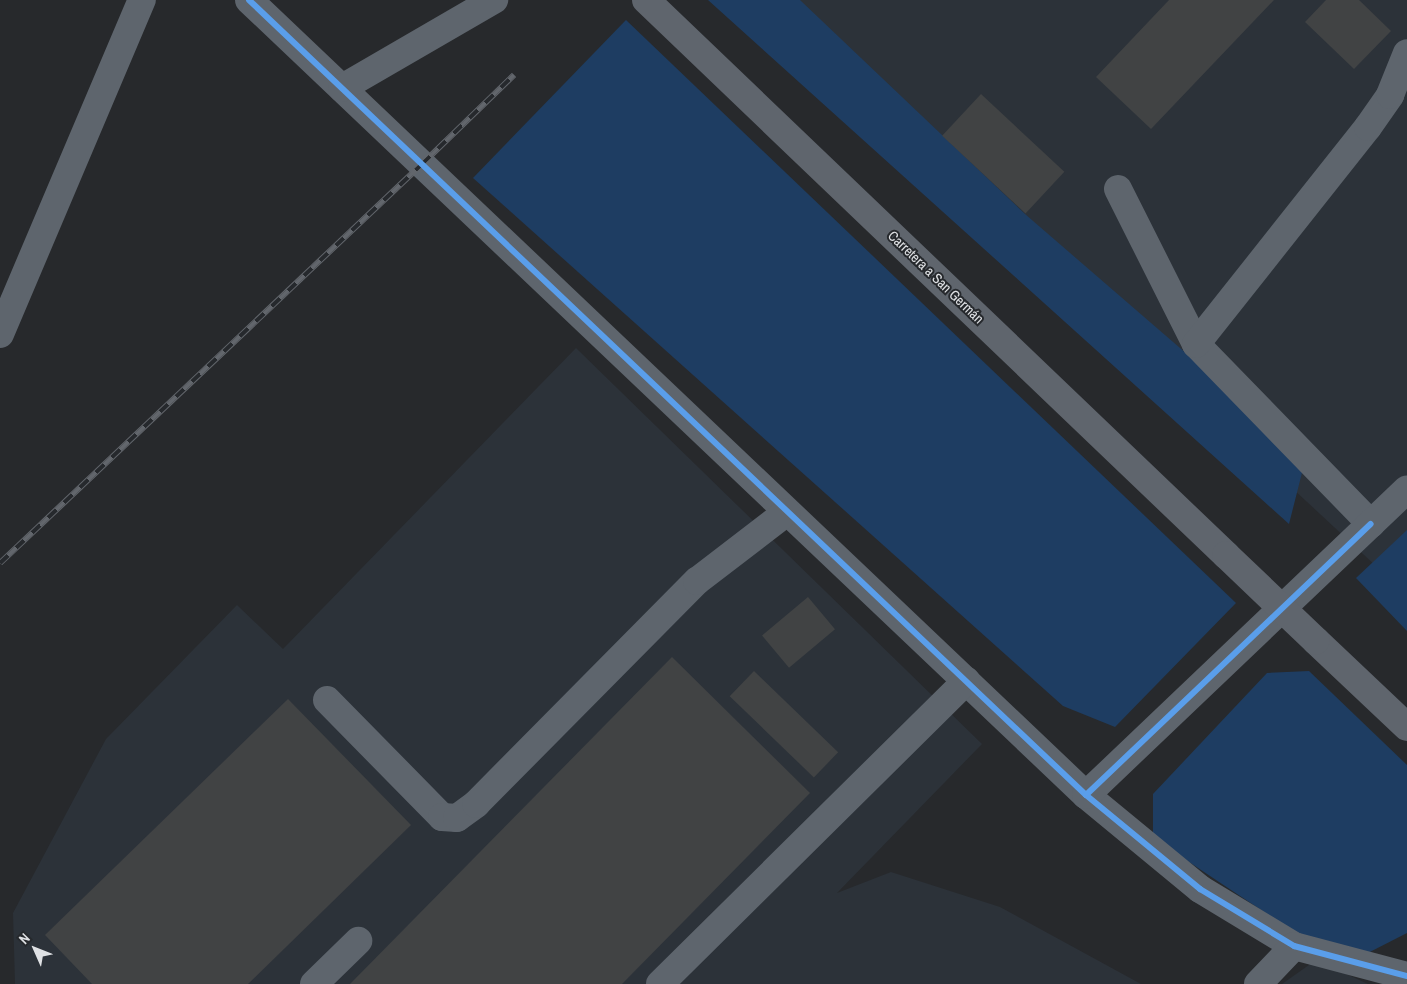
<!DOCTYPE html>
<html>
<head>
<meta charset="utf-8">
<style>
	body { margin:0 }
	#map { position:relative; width:1407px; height:984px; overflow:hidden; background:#27292c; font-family:"Archivo Narrow",sans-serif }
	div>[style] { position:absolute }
	.built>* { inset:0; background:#2c3239 }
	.green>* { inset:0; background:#1e3d62 }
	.building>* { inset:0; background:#414344; transform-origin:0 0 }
	.minor>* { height:28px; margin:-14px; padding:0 14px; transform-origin:14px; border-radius:14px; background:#5e656d }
	.major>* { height:28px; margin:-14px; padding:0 14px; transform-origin:14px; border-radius:14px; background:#5f656d }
	.rail>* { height:5.5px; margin-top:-2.75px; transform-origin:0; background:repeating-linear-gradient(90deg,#26292d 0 11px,#62666c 0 22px); box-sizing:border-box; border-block:1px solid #62666c }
	.major-bridge>* { height:28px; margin:-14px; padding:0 14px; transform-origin:14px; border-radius:14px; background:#5f656d }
	.cycleway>* { height:6px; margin:-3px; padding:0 3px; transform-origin:3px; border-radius:3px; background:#5a9eea }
	span { translate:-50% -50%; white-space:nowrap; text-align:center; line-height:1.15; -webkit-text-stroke:4px #26292d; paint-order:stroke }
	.street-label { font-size:14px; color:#dfe1e4 }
	.north { position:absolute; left:10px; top:924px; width:50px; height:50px; -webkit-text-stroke:4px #26292d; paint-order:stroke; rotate:314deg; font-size:14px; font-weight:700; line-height:20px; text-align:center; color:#dfe1e4 }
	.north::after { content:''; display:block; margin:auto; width:18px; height:22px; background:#dfe1e4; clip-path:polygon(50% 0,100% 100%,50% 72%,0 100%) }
</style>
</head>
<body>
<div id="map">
	<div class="built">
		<div style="clip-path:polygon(768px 0,1407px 0,1407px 595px)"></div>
		<div style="clip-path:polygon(576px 348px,982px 744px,837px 893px,891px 872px,1000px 907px,1141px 984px,15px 984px,13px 913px,106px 739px,237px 605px,283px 649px)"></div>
		<div style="clip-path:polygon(1316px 960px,1368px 984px,1282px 984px)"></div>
	</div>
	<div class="green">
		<div style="clip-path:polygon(708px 0,800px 0,1025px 214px,1306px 457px,1289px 524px)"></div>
		<div style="clip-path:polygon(626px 20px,1236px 603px,1115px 727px,1063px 706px,473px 178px)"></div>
		<div style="clip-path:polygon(1407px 530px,1407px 631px,1356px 578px)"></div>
		<div style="clip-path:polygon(1309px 671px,1407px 765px,1407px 933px,1360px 957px,1309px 942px,1153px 838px,1153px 794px,1267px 673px)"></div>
	</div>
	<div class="building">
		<div style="clip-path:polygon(1169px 0,1274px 0,1151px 129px,1096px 77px)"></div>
		<div style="clip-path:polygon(1326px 0,1359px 0,1391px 31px,1354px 69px,1305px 22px)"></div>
		<div style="left:981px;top:94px;width:114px;height:57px;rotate:43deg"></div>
		<div style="left:808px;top:597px;width:42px;height:60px;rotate:50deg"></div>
		<div style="clip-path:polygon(672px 657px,810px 793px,622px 984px,350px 984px)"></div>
		<div style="left:754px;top:671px;width:117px;height:35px;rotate:44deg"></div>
		<div style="clip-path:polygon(288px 699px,411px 825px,248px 984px,92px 984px,45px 935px)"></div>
	</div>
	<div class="minor">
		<div style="left:249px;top:0;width:1154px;rotate:43.53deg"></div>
		<div style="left:1086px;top:795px;width:148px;rotate:39.5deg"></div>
		<div style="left:1200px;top:889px;width:110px;rotate:31.2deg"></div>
		<div style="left:1294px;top:946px;width:117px;rotate:14.9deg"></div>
		<div style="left:342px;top:88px;width:176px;rotate:-30.1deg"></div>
		<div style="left:1118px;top:189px;width:174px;rotate:63.3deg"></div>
		<div style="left:1196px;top:344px;width:251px;rotate:45.8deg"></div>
		<div style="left:0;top:334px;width:363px;rotate:-67deg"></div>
		<div style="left:1196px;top:344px;width:277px;rotate:-51.6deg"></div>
		<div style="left:1368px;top:127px;width:39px;rotate:-55deg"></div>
		<div style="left:1390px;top:95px;width:45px;rotate:-68deg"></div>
		<div style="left:327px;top:700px;width:164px;rotate:45.5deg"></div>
		<div style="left:442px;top:817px;width:15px;rotate:4deg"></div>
		<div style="left:457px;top:818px;width:24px;rotate:-36deg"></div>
		<div style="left:476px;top:804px;width:314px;rotate:-45.3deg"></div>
		<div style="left:697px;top:581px;width:113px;rotate:-37.5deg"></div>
		<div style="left:1086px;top:795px;width:443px;rotate:-43.6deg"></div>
		<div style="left:314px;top:984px;width:62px;rotate:-44.3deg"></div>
		<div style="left:660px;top:984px;width:431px;rotate:-44.7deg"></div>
		<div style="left:1258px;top:984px;width:52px;rotate:-46.5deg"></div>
	</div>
	<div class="major">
		<div style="left:646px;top:0;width:803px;rotate:43.74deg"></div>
		<div style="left:1316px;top:641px;width:125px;rotate:43.4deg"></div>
	</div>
	<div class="rail">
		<div style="left:0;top:563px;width:581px;rotate:-43.4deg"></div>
		<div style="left:422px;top:164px;width:128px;rotate:-44.1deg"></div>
	</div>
	<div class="major-bridge">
		<div style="left:1226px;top:555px;width:124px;rotate:43.7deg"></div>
	</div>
	<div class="cycleway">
		<div style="left:249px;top:0;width:1154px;rotate:43.53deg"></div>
		<div style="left:1086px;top:795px;width:148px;rotate:39.5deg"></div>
		<div style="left:1200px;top:889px;width:110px;rotate:31.2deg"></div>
		<div style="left:1294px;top:946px;width:117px;rotate:14.9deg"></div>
		<div style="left:1086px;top:795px;width:393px;rotate:-43.6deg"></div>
	</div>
	<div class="street-label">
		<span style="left:936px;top:277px;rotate:44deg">Carretera a San Germán</span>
	</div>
	<div class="north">N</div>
</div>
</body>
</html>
